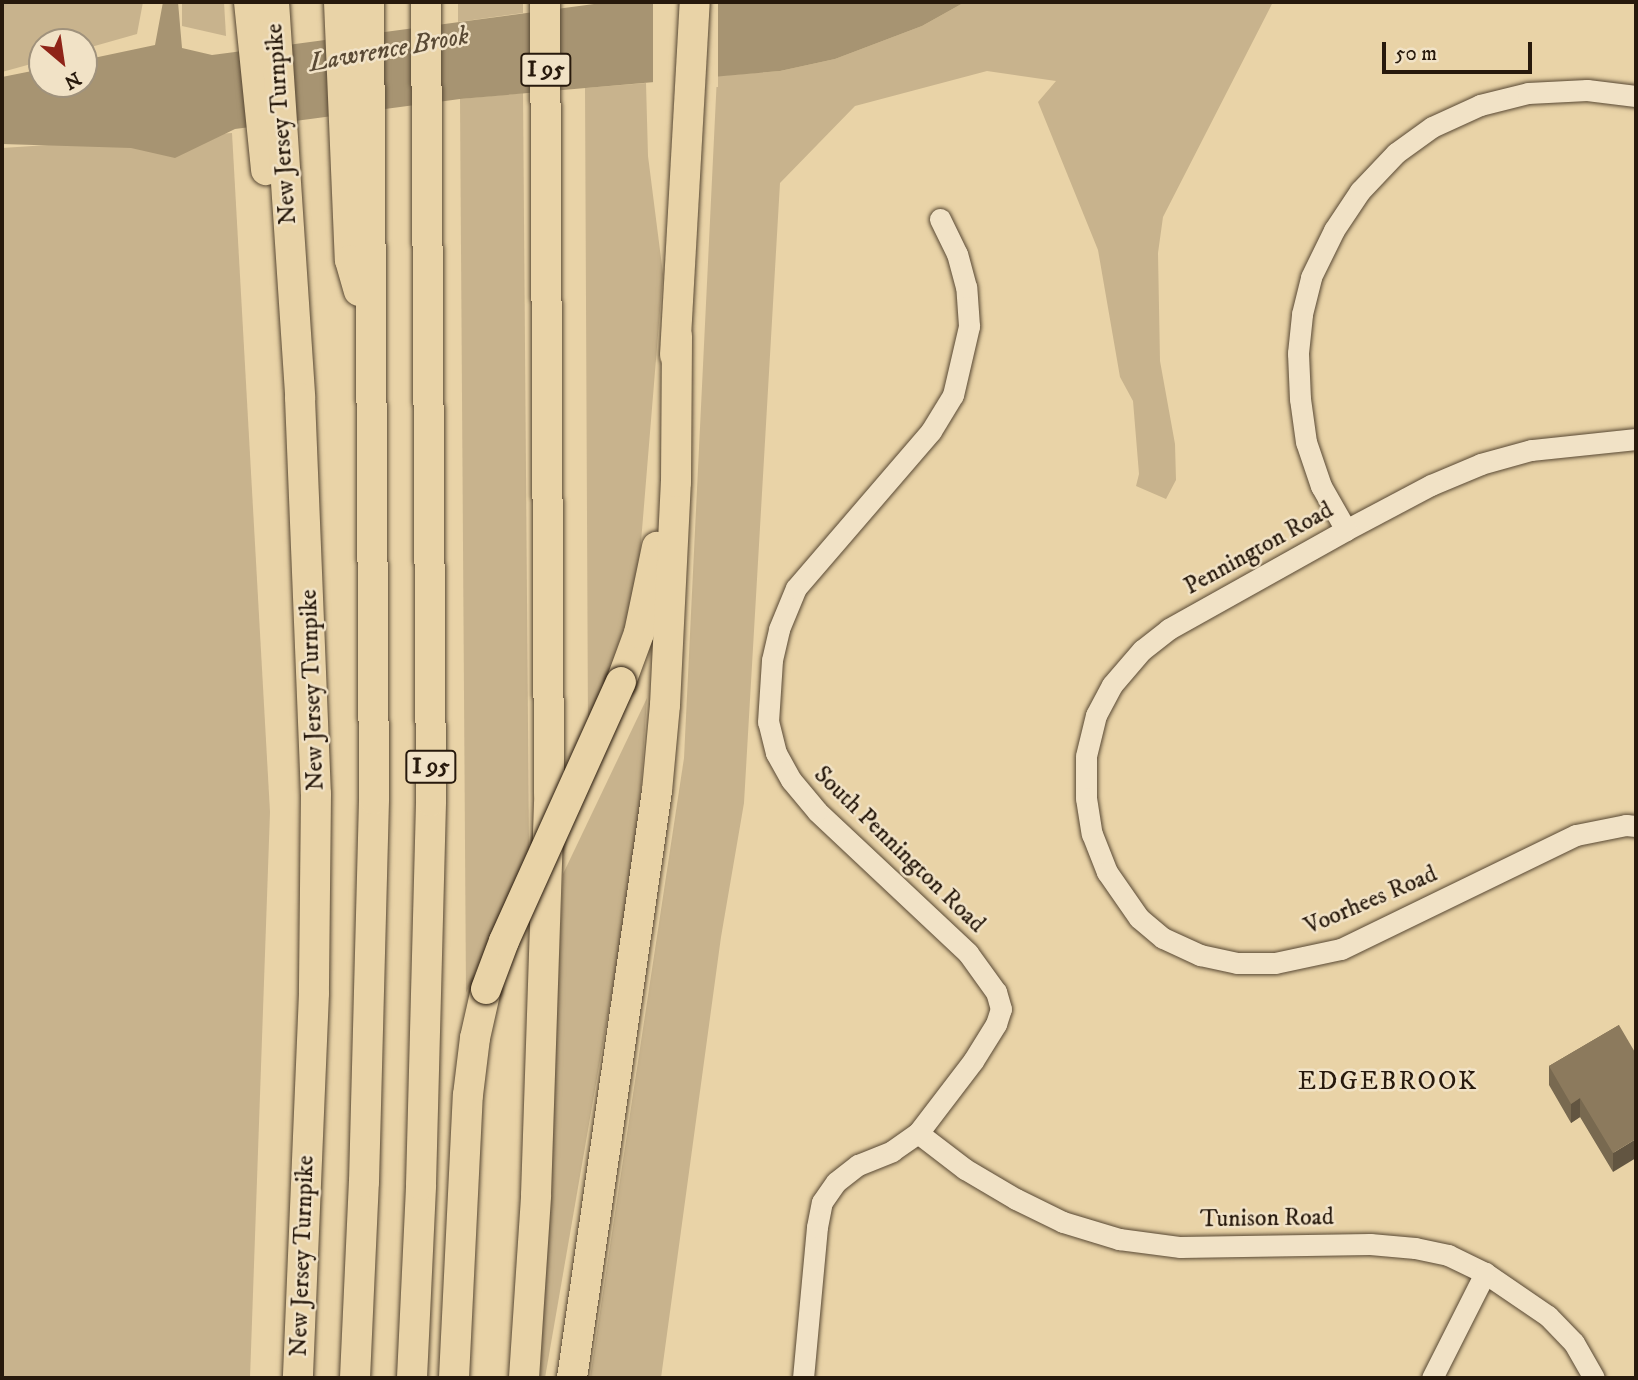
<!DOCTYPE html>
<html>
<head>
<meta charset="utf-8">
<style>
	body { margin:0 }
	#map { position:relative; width:1638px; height:1380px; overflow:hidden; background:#e9d3a7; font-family:"IM FELL DW Pica",serif }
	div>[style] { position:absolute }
	.green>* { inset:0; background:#c8b38d }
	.water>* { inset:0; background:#a79472 }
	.pier>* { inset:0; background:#e9d3a7; transform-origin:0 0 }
	.roads { filter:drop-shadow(0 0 2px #584833) drop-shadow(0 0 2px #584833) }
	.minor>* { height:21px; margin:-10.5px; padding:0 10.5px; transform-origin:10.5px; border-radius:10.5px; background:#f1e2c6 }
	.highway>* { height:30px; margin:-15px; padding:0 15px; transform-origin:15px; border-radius:15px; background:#e9d3a7 }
	.bridges { filter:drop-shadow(0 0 2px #27190c) drop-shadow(0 0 2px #27190c) }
	.highway-bridge>* { height:30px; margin:-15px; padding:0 15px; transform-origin:15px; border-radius:15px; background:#e9d3a7 }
	.wall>* { inset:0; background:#786950 }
	.shaded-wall>* { inset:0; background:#625541 }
	.building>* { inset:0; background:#8c7a5d }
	span { translate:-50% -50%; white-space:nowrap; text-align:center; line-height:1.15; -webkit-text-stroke:5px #f1e2c6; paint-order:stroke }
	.shield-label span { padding:2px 5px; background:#f1e2c6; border:2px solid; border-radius:5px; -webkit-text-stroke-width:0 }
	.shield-label { font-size:23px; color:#27190c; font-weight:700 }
	.street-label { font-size:24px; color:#27190c }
	.water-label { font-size:26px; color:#5a4a35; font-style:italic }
	.neighbourhood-label { font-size:26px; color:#27190c; letter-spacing:2px }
	.frame { position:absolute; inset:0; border:4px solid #27190c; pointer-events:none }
	.north { position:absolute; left:28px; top:28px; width:70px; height:70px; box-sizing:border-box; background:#f1e2c6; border:2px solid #a0927c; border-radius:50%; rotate:151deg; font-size:19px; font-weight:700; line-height:28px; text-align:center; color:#27190c }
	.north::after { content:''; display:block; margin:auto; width:24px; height:32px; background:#8f2418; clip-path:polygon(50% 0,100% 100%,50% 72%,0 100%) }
	.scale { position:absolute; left:1382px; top:42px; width:150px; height:32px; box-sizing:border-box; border:4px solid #27190c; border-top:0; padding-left:9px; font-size:21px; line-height:24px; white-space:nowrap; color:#27190c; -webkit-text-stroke:5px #f1e2c6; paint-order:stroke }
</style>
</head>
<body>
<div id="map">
	<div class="green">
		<div style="clip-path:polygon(2px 2px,143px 2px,137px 34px,84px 49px,84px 42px,42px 42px,42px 61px,2px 72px)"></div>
		<div style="clip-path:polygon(182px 2px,224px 2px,226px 36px,182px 26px)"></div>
		<div style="clip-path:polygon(458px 2px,523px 2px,523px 13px,458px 22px)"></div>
		<div style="clip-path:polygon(965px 2px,1273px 2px,1163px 217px,1158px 253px,1160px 361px,1175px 444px,1176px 480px,1166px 499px,1136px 486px,1139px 474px,1133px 401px,1120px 377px,1098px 250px,1038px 102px,1056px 81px,987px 71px,855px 106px,780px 183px,744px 803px,721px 937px,661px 1378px,590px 1378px,684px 758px,717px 76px,780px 71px,835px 59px,922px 26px)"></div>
		<div style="clip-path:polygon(646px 83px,648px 156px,663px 274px,637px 591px,588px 733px,585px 88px)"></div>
		<div style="clip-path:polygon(523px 93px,529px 852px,466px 993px,460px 99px)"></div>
		<div style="clip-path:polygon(232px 133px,270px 812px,250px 1378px,2px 1378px,2px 148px)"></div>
		<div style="clip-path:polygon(647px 698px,637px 847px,545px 1378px,540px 1378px,563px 874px)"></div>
	</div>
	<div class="water">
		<div style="clip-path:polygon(163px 2px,178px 2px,182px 48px,212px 55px,609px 2px,965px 2px,922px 26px,835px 59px,780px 71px,460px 99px,235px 129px,175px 158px,131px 148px,2px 144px,2px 77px,42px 69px,42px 84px,84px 84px,84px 60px,155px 45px)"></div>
	</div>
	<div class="pier">
		<div style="left:653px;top:2px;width:65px;height:85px"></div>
	</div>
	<div class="roads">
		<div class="minor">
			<div style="left:1636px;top:439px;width:106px;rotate:174deg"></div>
			<div style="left:1531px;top:450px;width:52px;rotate:164.4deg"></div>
			<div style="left:1481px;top:464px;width:54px;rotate:157.2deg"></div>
			<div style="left:1431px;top:485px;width:96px;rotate:152.1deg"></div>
			<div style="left:1346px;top:530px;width:203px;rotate:150.8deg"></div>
			<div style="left:1169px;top:629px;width:34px;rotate:142deg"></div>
			<div style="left:1142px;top:650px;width:46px;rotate:130.6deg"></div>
			<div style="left:1112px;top:685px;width:34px;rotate:118deg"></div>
			<div style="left:1096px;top:715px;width:42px;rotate:103.7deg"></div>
			<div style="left:1086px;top:756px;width:42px;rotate:90deg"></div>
			<div style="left:1086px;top:798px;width:36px;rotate:81deg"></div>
			<div style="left:1092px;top:834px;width:41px;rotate:68.5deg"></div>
			<div style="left:1107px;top:872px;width:56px;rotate:55.2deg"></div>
			<div style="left:1139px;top:918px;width:31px;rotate:40deg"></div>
			<div style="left:1163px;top:938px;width:41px;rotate:24.7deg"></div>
			<div style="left:1200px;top:955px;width:38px;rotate:12deg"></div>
			<div style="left:1237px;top:963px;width:38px"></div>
			<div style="left:1275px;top:963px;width:67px;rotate:-12deg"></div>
			<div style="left:1341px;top:949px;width:261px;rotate:-25.9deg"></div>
			<div style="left:1576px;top:835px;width:51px;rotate:-11.3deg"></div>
			<div style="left:1626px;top:825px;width:10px;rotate:6deg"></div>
			<div style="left:1346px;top:530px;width:51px;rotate:-119.6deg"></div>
			<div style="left:1321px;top:486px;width:46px;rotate:-108.8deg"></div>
			<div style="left:1306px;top:442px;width:43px;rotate:-97.9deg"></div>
			<div style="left:1300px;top:399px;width:46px;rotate:-92.5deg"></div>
			<div style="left:1298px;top:353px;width:39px;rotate:-84deg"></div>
			<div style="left:1302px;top:314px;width:38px;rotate:-76deg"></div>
			<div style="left:1311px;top:277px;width:52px;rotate:-63.9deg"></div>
			<div style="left:1334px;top:230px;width:47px;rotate:-56.3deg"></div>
			<div style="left:1360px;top:191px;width:52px;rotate:-46.5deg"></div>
			<div style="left:1396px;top:153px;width:44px;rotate:-35.8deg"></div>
			<div style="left:1432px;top:127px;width:53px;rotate:-24.6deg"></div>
			<div style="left:1480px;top:105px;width:49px;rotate:-14deg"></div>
			<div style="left:1528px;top:93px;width:59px;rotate:-2.9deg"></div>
			<div style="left:1587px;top:90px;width:49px;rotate:7deg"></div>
			<div style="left:918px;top:1133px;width:59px;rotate:37.5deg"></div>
			<div style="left:965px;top:1169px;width:59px;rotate:30.5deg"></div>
			<div style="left:1016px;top:1199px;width:52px;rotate:26.1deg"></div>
			<div style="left:1063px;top:1222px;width:59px;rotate:16.9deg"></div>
			<div style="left:1119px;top:1239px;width:62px;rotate:7.5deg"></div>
			<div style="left:1180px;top:1247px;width:190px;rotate:-0.9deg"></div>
			<div style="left:1370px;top:1244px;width:45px;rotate:5.1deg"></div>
			<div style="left:1415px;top:1248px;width:34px;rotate:12deg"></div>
			<div style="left:1448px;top:1255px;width:41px;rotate:25.9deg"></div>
			<div style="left:1485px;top:1273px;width:76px;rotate:34.3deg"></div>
			<div style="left:1548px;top:1316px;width:37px;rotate:46deg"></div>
			<div style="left:1574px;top:1343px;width:40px;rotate:60.3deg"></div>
			<div style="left:803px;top:1378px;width:152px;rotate:-84.7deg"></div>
			<div style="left:817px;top:1227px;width:25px;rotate:-79deg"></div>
			<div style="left:822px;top:1202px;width:24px;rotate:-55deg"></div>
			<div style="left:836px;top:1182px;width:28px;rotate:-38deg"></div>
			<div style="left:858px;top:1165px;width:37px;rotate:-22deg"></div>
			<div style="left:892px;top:1151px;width:32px;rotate:-35deg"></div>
			<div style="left:918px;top:1133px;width:91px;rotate:-52.6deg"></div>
			<div style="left:973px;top:1061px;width:44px;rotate:-58.1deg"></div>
			<div style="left:996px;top:1024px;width:16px;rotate:-72deg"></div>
			<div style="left:1001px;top:1009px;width:18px;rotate:-106deg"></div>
			<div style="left:996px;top:992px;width:48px;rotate:-125.7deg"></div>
			<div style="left:968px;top:953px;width:207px;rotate:-136.8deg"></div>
			<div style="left:817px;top:811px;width:40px;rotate:-130deg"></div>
			<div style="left:791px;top:780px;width:31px;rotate:-119deg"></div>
			<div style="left:776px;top:753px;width:32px;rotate:-104deg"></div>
			<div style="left:768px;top:722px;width:62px;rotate:-86.3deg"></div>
			<div style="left:772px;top:660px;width:32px;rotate:-77deg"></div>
			<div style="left:779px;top:629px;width:44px;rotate:-67.5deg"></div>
			<div style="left:796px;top:588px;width:207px;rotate:-49.3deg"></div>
			<div style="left:931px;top:431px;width:42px;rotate:-58.6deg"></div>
			<div style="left:953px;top:395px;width:71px;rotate:-76.9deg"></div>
			<div style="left:969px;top:326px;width:39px;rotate:-94deg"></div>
			<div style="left:966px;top:287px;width:34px;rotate:-105deg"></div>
			<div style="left:957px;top:254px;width:39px;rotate:-116deg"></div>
			<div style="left:1432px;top:1378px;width:118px;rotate:-63.2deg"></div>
		</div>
		<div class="highway">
			<div style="left:249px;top:2px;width:169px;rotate:84.2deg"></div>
			<div style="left:274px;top:2px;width:397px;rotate:86.2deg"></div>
			<div style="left:300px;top:398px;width:396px;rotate:87.7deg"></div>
			<div style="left:316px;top:794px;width:199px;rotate:90.6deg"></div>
			<div style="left:314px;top:993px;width:385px;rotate:92.4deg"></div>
			<div style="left:339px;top:2px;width:258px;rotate:87.6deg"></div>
			<div style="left:350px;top:260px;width:32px;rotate:74deg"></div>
			<div style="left:675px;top:355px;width:354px;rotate:-86.8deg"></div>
			<div style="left:621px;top:682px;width:52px;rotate:-69.8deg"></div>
			<div style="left:639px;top:633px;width:88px;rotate:-78.2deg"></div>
			<div style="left:355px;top:1378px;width:196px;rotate:-87.4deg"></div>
			<div style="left:364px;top:1182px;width:383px;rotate:-88.5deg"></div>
			<div style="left:374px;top:799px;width:797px;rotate:-90.36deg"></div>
			<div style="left:412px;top:1378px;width:193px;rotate:-87.3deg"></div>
			<div style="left:421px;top:1185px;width:384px;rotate:-88.5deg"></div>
			<div style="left:431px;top:801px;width:799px;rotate:-90.36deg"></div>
			<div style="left:454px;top:1378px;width:283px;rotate:-87.2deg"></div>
			<div style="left:468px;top:1095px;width:57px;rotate:-83deg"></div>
			<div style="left:475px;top:1038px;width:50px;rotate:-77.3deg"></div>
			<div style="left:524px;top:1378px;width:183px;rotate:-86.2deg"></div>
			<div style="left:536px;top:1195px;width:402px;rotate:-88.1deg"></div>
			<div style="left:549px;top:793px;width:791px;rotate:-90.29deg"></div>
			<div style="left:572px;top:1378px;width:593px;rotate:-81.76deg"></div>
			<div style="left:657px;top:791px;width:86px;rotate:-84.7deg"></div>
			<div style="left:665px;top:705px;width:223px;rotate:-87.2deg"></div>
			<div style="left:676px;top:482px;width:146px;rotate:-89.6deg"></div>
		</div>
	</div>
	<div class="bridges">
		<div class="highway-bridge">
			<div style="left:486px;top:989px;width:51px;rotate:-69.4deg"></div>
			<div style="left:504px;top:941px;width:284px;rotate:-65.7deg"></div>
		</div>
	</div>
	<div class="wall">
		<div style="clip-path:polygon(1619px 1025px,1613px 1172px,1580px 1117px,1571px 1123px,1549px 1085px,1549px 1066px)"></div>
	</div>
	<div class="shaded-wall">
		<div style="clip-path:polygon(1580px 1098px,1580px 1117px,1571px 1123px,1571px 1104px)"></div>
		<div style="clip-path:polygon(1636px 1139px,1636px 1158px,1613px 1172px,1613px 1153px)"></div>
	</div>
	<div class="building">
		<div style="clip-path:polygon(1619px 1025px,1636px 1054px,1636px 1139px,1613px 1153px,1580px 1098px,1571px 1104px,1549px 1066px)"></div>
	</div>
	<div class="shield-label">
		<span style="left:546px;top:70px">I 95</span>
		<span style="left:431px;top:767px">I 95</span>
	</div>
	<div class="street-label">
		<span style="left:282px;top:124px;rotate:-94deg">New Jersey Turnpike</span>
		<span style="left:1259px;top:549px;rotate:-29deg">Pennington Road</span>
		<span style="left:313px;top:690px;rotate:-92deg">New Jersey Turnpike</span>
		<span style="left:899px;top:850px;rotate:44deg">South Pennington Road</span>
		<span style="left:1371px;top:901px;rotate:-23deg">Voorhees Road</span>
		<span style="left:1267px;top:1219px;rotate:-1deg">Tunison Road</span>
		<span style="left:303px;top:1256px;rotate:-88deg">New Jersey Turnpike</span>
	</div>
	<div class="water-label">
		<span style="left:389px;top:50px;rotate:-10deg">Lawrence Brook</span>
	</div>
	<div class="neighbourhood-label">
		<span style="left:1388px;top:1082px">EDGEBROOK</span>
	</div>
	<div class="frame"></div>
	<div class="north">N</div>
	<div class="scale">50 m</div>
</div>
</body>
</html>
